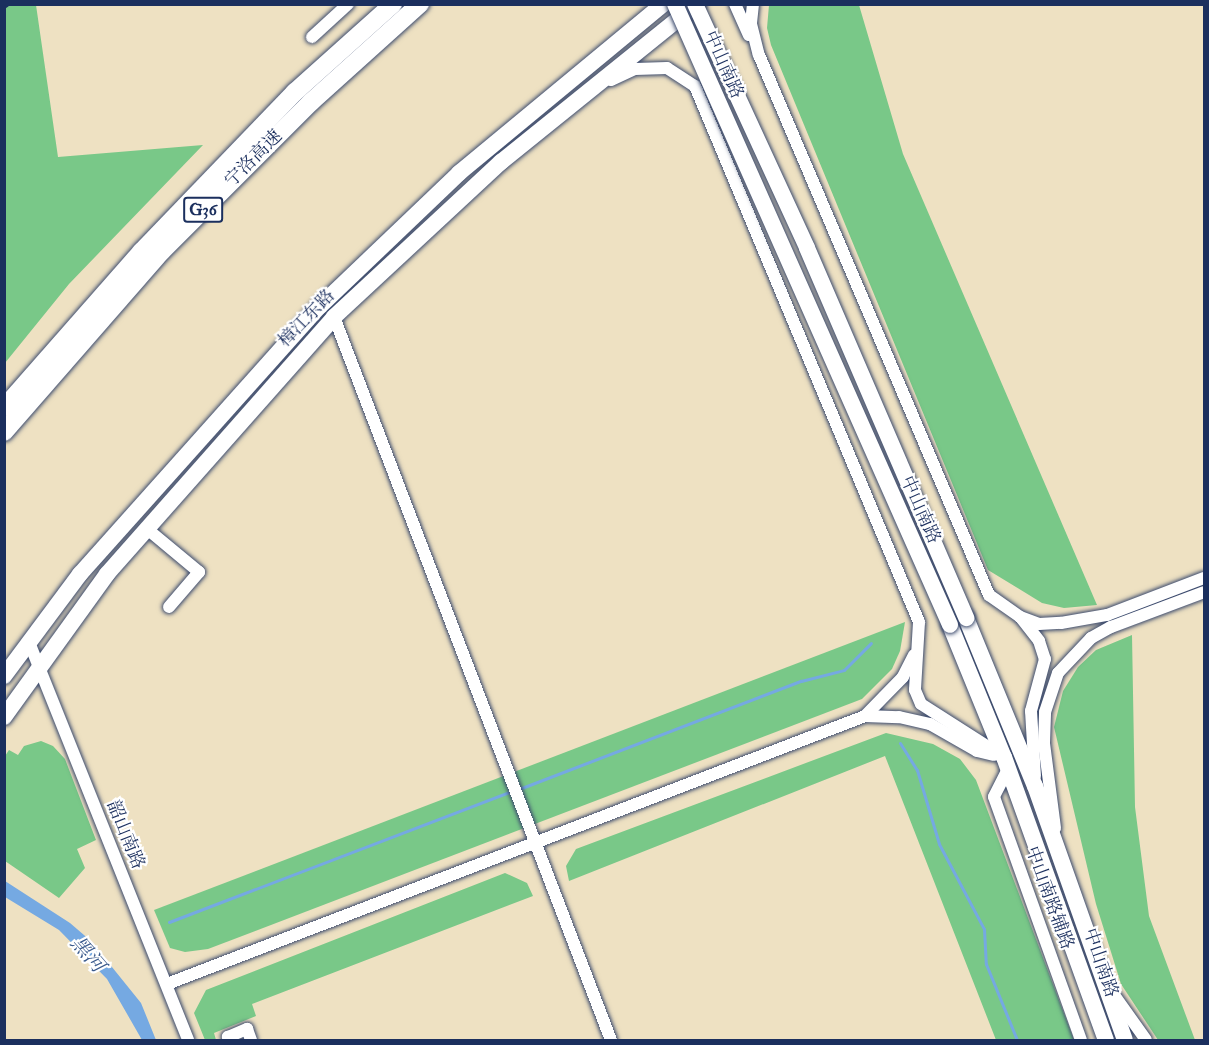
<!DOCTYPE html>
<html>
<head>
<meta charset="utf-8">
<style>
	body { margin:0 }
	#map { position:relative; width:1209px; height:1045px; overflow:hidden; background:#eee1c2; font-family:"IM FELL Double Pica","Noto Serif SC",serif }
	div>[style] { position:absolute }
	.green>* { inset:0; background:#79c888 }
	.water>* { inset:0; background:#75a9e2 }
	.stream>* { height:3px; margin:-1.5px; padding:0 1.5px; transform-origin:1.5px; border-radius:1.5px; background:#75a9e2 }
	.roads { filter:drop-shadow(0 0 2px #3b4a6d) drop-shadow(0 0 2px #3b4a6d) }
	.minor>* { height:12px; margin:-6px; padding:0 6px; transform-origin:6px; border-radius:6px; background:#fff }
	.major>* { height:16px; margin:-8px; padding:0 8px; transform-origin:8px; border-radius:8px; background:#fff }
	.highway>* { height:18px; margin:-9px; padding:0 9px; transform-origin:9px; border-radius:9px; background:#fff }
	.rail>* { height:5px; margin-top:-2.5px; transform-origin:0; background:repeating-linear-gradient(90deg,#fff 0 9px,#1b2f5e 0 18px); box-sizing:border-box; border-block:2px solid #1b2f5e }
	.bridges { filter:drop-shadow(0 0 2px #3b4a6d) drop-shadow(0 0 2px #3b4a6d) }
	.major-bridge>* { height:16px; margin:-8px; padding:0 8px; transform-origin:8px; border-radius:8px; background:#fff }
	span { translate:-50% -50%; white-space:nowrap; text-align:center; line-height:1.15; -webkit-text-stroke:4.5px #fff; paint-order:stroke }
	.shield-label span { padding:2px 4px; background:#fff; border:2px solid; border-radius:4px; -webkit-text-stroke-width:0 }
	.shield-label { font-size:16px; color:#1b2f5e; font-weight:700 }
	.street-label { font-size:18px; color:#1b2f5e }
	.water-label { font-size:20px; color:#3a5a8c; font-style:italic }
	.frame { position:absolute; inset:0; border:6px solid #1b2f5e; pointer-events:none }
</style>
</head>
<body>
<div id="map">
	<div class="green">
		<div style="clip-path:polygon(5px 4px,36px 5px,58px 157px,203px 145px,69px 284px,5px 363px)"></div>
		<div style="clip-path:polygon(769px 5px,859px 5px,903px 154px,1097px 605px,1064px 608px,1042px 603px,988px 570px,771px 45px,767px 28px)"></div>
		<div style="clip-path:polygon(905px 622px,900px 651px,892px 669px,862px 699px,208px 949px,185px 952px,170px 948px,154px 910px)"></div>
		<div style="clip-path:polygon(1132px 635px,1135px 807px,1149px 916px,1195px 1040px,1158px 1040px,1121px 984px,1096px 904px,1054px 727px,1063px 691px,1078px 667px,1096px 650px)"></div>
		<div style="clip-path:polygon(886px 733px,933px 744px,960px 759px,976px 780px,1074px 1040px,996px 1040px,885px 756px,569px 881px,566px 866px,576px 849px)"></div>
		<div style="clip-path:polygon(41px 741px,53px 746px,65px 759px,96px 840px,77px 849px,85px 868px,59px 898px,5px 861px,5px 756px,9px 750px,18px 755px,24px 746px)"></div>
		<div style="clip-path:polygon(505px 873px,527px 883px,533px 896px,252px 1004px,256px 1016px,214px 1033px,216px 1040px,205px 1040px,194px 1013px,206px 990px)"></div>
	</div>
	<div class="water">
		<div style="clip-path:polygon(5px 881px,70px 923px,91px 941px,141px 1003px,156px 1040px,142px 1040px,107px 979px,59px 930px,5px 897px)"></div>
	</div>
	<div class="stream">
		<div style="left:900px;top:743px;width:32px;rotate:58deg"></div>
		<div style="left:917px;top:770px;width:77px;rotate:73.4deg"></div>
		<div style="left:939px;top:844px;width:96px;rotate:62.1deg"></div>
		<div style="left:984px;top:929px;width:35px;rotate:87deg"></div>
		<div style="left:986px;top:964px;width:82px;rotate:67.8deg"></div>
		<div style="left:519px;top:789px;width:302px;rotate:-21deg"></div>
		<div style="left:801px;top:681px;width:44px;rotate:-14.3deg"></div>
		<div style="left:844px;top:670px;width:38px;rotate:-45deg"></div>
		<div style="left:169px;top:922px;width:367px;rotate:-20.9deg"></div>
	</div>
	<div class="roads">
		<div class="minor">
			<div style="left:735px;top:4px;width:34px;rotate:66deg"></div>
			<div style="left:753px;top:4px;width:20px;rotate:96deg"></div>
			<div style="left:751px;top:24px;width:32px;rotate:76deg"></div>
			<div style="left:759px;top:55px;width:587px;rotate:66.93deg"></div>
			<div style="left:989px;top:595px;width:38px;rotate:35deg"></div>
			<div style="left:1020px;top:617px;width:20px;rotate:20deg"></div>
			<div style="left:1039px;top:624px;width:22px;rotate:-3deg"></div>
			<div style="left:1061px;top:623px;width:47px;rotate:-9.9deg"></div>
			<div style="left:1107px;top:615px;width:104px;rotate:-20.9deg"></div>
			<div style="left:312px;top:37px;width:49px;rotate:-42.5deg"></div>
			<div style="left:611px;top:80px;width:26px;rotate:-25deg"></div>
			<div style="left:635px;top:69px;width:32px;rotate:-2deg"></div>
			<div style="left:667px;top:68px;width:33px;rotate:33deg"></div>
			<div style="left:695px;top:86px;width:581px;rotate:67.32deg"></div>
			<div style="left:919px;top:622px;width:68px;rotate:93.4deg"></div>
			<div style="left:915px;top:690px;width:15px;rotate:67deg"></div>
			<div style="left:921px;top:704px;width:98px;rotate:32.6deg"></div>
			<div style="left:334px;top:317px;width:774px;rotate:69.04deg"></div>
			<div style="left:146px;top:528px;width:69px;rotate:39.7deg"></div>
			<div style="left:199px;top:572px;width:46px;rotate:130.6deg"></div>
			<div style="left:1022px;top:619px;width:28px;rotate:52deg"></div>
			<div style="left:1039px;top:641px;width:19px;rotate:72deg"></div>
			<div style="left:1045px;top:659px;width:54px;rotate:105.1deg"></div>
			<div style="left:1031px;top:711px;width:65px;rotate:86.5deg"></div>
			<div style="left:29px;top:642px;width:429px;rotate:68.2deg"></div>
			<div style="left:914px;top:655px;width:25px;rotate:117deg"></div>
			<div style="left:903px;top:677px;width:54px;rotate:134.3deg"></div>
			<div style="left:865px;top:716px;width:34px;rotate:2deg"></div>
			<div style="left:899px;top:717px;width:32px;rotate:13deg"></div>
			<div style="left:930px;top:724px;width:54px;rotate:29.9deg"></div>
			<div style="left:977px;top:751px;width:17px;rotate:13deg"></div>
			<div style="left:1008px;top:769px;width:31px;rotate:117deg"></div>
			<div style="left:994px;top:797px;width:258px;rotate:70.3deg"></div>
			<div style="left:1055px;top:828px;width:86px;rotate:-97.4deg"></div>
			<div style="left:1044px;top:743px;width:31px;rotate:-88deg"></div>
			<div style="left:1045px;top:712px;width:41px;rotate:-71.6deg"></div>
			<div style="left:1058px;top:673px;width:48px;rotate:-46.7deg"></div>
			<div style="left:1091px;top:638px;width:23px;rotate:-29deg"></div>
			<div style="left:1111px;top:627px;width:99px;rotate:-20.6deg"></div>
			<div style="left:167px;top:984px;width:748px;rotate:-21deg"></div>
			<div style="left:1114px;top:995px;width:55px;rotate:54.6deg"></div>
			<div style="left:230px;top:1040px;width:4px;rotate:-124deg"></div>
			<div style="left:228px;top:1037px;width:21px;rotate:-23deg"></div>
			<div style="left:247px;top:1029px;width:12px;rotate:70deg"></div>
		</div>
		<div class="major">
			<div style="left:966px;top:618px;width:182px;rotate:67.7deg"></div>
			<div style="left:1035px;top:786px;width:269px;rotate:70.5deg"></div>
			<div style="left:950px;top:625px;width:143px;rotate:67.8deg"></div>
			<div style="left:1004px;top:757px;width:301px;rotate:70.2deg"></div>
			<div style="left:4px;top:676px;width:127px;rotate:-53.3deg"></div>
			<div style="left:80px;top:574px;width:358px;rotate:-48.2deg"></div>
			<div style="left:319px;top:307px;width:194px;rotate:-43.7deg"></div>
			<div style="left:459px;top:173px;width:265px;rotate:-39.6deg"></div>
			<div style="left:4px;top:717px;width:176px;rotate:-54.2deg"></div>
			<div style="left:107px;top:574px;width:343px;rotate:-48.5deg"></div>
			<div style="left:334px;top:317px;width:228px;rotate:-42.9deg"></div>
			<div style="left:501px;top:162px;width:252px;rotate:-38.9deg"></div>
		</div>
		<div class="highway">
			<div style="left:4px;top:408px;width:208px;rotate:-48.7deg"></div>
			<div style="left:141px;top:252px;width:222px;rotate:-46.1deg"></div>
			<div style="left:295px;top:92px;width:132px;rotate:-41.9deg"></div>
			<div style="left:4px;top:432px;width:240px;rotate:-48.9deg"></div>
			<div style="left:162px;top:251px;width:211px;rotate:-45deg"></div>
			<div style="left:311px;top:102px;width:147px;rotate:-42deg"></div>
		</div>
	</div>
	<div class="rail">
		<div style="left:4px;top:6px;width:4px;rotate:-34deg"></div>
	</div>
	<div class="bridges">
		<div class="major-bridge">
			<div style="left:675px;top:4px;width:679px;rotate:66.11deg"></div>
			<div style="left:695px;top:4px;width:268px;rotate:65.3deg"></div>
			<div style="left:807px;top:248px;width:403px;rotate:66.7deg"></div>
		</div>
	</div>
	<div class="shield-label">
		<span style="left:203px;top:210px">G36</span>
	</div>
	<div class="street-label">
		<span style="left:723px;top:65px;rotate:66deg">中山南路</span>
		<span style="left:254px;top:159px;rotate:-45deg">宁洛高速</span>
		<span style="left:307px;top:319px;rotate:-46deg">樟江东路</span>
		<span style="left:920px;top:510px;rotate:66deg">中山南路</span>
		<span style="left:125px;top:835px;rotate:68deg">韶山南路</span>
		<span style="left:1049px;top:898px;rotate:70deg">中山南路辅路</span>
		<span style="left:1100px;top:963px;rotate:71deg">中山南路</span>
	</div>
	<div class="water-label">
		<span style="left:88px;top:954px;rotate:49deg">黑河</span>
	</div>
	<div class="frame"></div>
</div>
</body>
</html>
